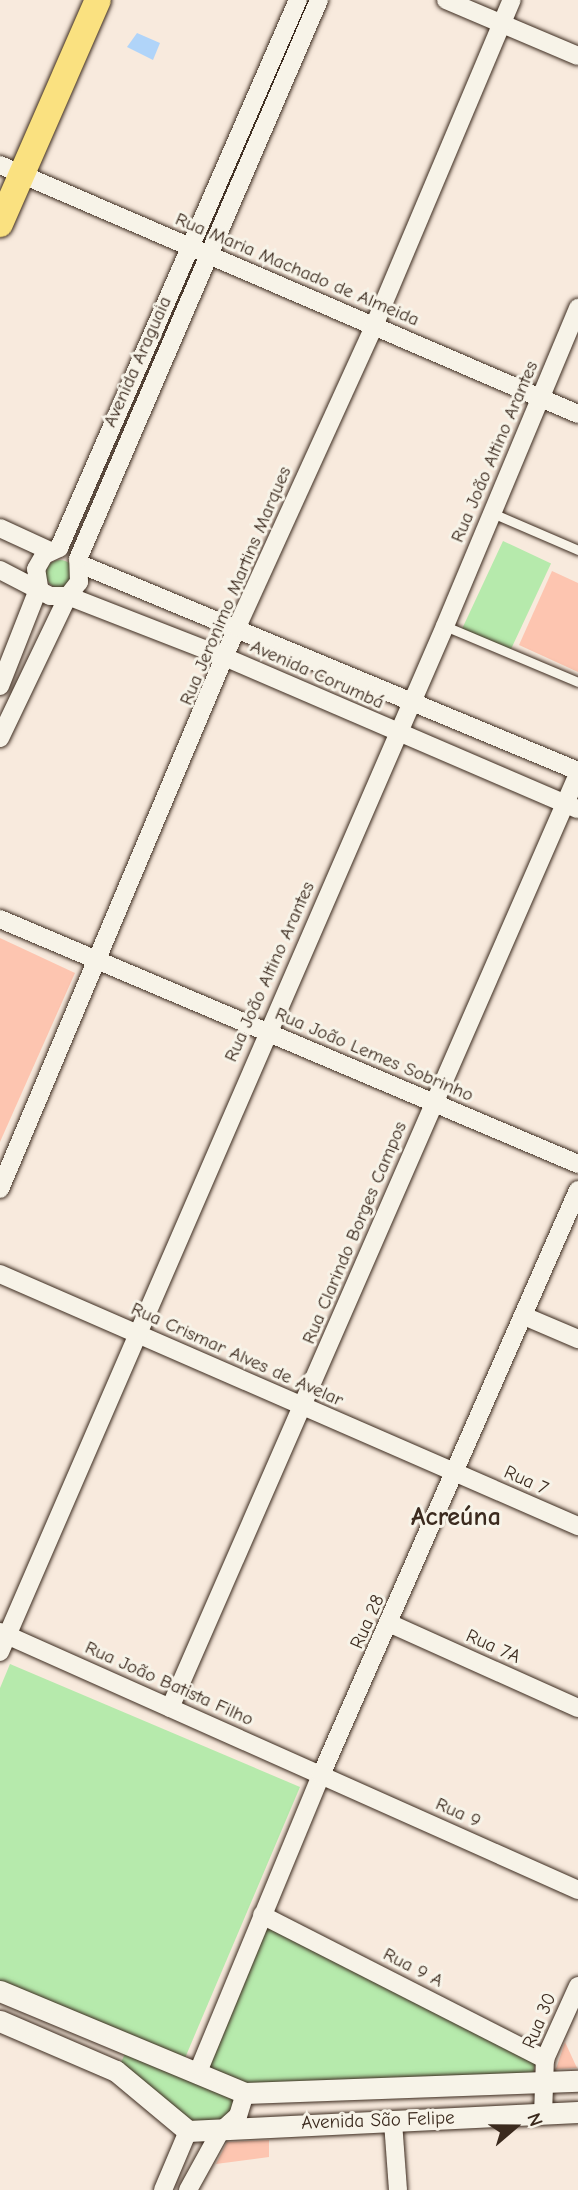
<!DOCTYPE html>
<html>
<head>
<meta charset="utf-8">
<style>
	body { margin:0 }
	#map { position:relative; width:578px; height:2190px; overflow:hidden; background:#f8eadd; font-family:"Comic Neue",sans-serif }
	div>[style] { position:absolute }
	.green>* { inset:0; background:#b6eaac; transform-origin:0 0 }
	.round { border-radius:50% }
	.water>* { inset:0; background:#b0d4f9 }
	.building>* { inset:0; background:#fdc5b0 }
	.roads { filter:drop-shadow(0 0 2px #3b2a1e) drop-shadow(0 0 2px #3b2a1e) }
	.service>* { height:9px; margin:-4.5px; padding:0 4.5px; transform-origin:4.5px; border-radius:4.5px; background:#f7f3e8 }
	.minor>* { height:18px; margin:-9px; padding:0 9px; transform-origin:9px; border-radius:9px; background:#f7f3e8 }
	.tertiary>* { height:21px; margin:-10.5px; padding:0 10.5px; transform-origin:10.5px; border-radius:10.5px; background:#f7f3e8 }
	.primary>* { height:26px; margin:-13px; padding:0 13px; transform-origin:13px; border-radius:13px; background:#fae180 }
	span { translate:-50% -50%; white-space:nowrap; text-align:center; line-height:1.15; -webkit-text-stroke:6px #f7f3e8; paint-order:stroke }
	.street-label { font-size:19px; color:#3b2a1e }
	.district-label { font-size:26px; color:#3b2a1e; font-weight:700 }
	.north { position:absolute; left:480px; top:2092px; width:70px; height:70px; -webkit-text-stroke:5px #f7f3e8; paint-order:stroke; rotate:70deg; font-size:19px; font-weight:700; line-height:28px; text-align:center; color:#3b2a1e }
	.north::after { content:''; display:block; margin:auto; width:24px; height:32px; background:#3b2a1e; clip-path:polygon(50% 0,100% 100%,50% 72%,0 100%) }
</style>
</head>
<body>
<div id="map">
	<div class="green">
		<div style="left:503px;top:541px;width:53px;height:99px;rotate:25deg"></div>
		<div class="round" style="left:46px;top:560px;width:28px;height:28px"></div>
		<div style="clip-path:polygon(10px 1664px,300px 1787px,185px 2058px,0 1981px,0 1688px)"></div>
		<div style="clip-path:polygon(266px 1924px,536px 2060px,533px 2075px,248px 2084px,207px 2068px)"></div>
		<div style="clip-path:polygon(128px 2047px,243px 2094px,237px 2114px,203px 2131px,117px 2071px)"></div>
	</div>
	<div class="water">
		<div style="clip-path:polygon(137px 33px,160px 43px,153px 60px,127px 47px)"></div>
	</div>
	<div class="building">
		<div style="clip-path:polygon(552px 571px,578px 583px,578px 672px,519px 645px)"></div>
		<div style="clip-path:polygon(0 938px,75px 973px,0 1142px)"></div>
		<div style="clip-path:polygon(565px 2042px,577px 2068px,556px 2069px)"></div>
		<div style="clip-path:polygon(269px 2140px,269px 2157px,216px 2164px,227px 2142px)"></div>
	</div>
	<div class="roads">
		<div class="service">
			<div style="left:492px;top:513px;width:94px;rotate:23.3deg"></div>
			<div style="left:445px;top:626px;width:144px;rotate:22.8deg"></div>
		</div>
		<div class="minor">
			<div style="left:446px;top:0;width:143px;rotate:23deg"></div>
			<div style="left:0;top:165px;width:629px;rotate:23.31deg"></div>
			<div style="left:0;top:528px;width:55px;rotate:24.7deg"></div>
			<div style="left:59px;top:548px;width:598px;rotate:-66.44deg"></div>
			<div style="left:80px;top:564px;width:539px;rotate:22.57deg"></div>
			<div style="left:0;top:570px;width:56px;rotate:27.5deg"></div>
			<div style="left:50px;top:596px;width:18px"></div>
			<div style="left:68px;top:596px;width:171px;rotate:21.3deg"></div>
			<div style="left:227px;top:658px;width:382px;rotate:23.3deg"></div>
			<div style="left:0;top:686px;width:106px;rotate:-68.5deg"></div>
			<div style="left:39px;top:587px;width:18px;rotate:-99deg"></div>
			<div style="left:36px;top:569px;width:16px;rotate:-60deg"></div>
			<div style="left:44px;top:555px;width:17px;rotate:-25deg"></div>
			<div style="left:0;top:738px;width:157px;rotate:-64.4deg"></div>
			<div style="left:68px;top:596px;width:18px;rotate:-52deg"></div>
			<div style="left:79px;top:582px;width:23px;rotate:-92deg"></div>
			<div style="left:78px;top:559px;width:609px;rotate:-66.68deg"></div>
			<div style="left:0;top:919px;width:628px;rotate:22.97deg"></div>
			<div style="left:0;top:1189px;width:610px;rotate:-67.13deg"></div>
			<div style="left:237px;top:627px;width:331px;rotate:-65.5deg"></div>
			<div style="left:374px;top:326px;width:354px;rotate:-67.1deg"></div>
			<div style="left:0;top:1274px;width:631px;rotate:23.56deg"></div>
			<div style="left:524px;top:1316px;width:59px;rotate:23.1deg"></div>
			<div style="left:391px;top:1624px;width:205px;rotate:24.2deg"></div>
			<div style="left:0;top:1632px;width:633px;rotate:24.05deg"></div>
			<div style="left:0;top:1652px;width:1118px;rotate:-66.55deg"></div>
			<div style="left:445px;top:626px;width:345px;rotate:-67.3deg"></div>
			<div style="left:170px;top:1708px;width:1019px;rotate:-66.4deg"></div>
			<div style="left:262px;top:1915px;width:318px;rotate:27deg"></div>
			<div style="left:198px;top:2072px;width:321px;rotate:-67.5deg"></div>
			<div style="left:321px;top:1775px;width:639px;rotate:-66.28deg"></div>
			<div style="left:543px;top:2115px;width:56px;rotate:-88deg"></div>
			<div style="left:545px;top:2059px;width:80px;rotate:-65.7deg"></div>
			<div style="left:393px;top:2122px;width:68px;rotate:85.8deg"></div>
			<div style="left:163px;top:2190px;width:64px;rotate:-67deg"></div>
			<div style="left:188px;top:2190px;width:66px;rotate:-61.1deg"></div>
			<div style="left:220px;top:2132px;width:24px;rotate:-42deg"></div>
			<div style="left:238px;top:2116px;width:24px;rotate:-73deg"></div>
		</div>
		<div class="tertiary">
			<div style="left:0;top:1991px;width:265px;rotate:22.6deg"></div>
			<div style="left:245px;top:2093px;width:333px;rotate:-2.1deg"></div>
			<div style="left:0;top:2021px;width:126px;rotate:23.3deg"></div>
			<div style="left:116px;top:2071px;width:94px;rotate:39.8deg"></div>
			<div style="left:188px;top:2131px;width:390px;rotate:-2.8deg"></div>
		</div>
		<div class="primary">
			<div style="left:0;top:224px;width:244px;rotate:-66.4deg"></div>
		</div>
	</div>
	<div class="street-label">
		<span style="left:297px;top:270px;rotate:23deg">Rua Maria Machado de Almeida</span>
		<span style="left:138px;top:362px;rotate:-66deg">Avenida Araguaia</span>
		<span style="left:495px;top:452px;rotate:-67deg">Rua João Altino Arantes</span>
		<span style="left:236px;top:586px;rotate:-67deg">Rua Jeronimo Martins Marques</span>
		<span style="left:317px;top:675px;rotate:24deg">Avenida Corumbá</span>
		<span style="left:270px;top:972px;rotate:-66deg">Rua João Altino Arantes</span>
		<span style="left:374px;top:1055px;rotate:23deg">Rua João Lemes Sobrinho</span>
		<span style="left:355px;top:1233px;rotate:-67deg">Rua Clarindo Borges Campos</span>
		<span style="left:237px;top:1355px;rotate:24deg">Rua Crismar Alves de Avelar</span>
		<span style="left:526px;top:1481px;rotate:24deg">Rua 7</span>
		<span style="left:368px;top:1622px;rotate:-66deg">Rua 28</span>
		<span style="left:493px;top:1647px;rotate:24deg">Rua 7A</span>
		<span style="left:169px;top:1684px;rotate:24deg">Rua João Batista Filho</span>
		<span style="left:458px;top:1813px;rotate:24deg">Rua 9</span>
		<span style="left:413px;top:1968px;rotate:27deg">Rua 9 A</span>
		<span style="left:540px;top:2021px;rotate:-67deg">Rua 30</span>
		<span style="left:378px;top:2121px;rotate:-2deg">Avenida São Felipe</span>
	</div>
	<div class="district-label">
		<span style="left:456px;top:1518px">Acreúna</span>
	</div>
	<div class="north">N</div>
</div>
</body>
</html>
